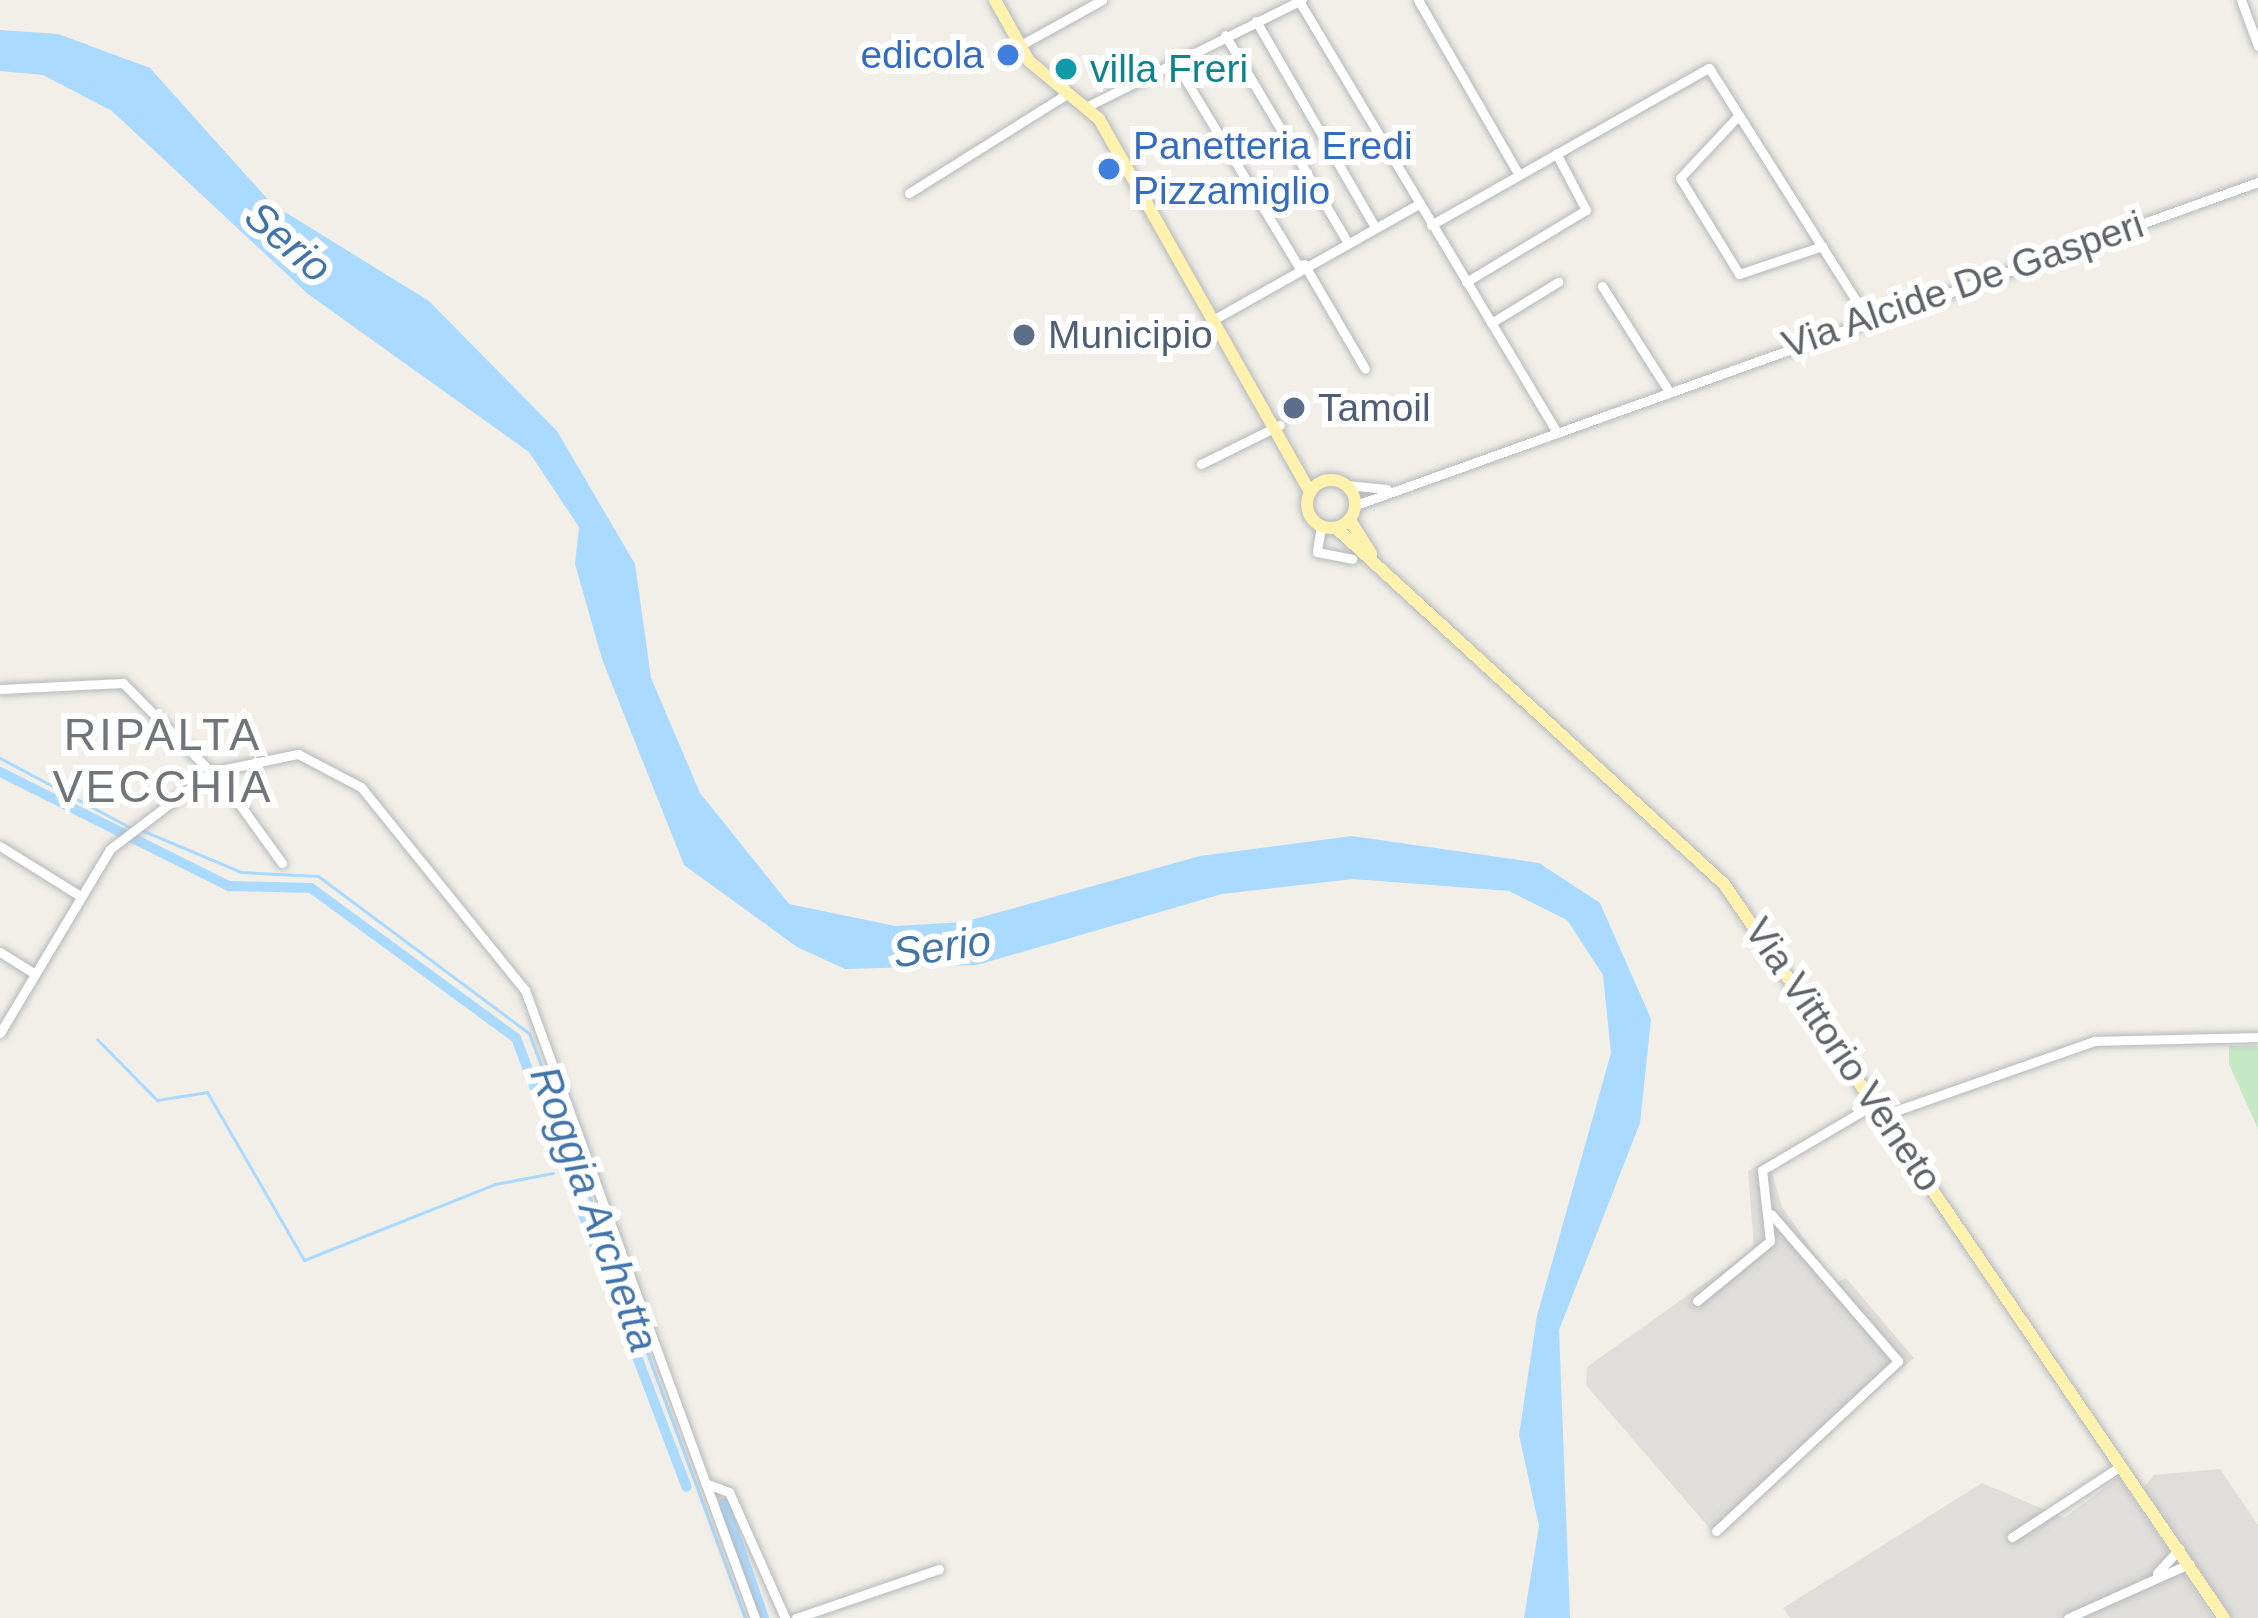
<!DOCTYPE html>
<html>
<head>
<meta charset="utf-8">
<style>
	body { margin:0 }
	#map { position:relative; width:2258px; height:1618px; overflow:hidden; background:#f1efe8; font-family:Helvetica,sans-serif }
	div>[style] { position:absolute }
	.industrial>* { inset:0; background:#e0deda }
	.green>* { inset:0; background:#c5e8c5 }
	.water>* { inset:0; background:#aadaff }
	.stream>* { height:3px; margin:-1.5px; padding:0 1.5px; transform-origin:1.5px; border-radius:1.5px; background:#aadaff }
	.canal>* { height:10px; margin:-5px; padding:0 5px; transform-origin:5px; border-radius:5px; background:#aadaff }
	.roads { filter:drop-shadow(0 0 3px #b5b8bc) drop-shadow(0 0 3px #b5b8bc) }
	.minor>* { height:9px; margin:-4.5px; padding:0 4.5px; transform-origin:4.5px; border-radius:4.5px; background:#fff }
	.major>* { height:12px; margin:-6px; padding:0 6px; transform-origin:6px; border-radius:6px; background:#fff2af }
	.major>.ring { margin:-6px; padding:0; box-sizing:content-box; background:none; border:12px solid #fff2af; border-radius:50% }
	.dots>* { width:33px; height:33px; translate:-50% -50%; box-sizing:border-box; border:6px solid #fff; border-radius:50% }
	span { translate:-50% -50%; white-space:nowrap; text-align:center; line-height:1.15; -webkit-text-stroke:12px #fff; paint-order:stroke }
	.shop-label { font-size:39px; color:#366cbe }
	.right { translate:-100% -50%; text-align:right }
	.left { translate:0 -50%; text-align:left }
	.culture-label { font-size:39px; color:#0d838f }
	.street-label { font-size:39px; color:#5f6368 }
	.service-label { font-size:39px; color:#4e5e75 }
	.water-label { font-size:42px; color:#4174aa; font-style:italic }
	.quarter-label { font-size:45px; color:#70757a; letter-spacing:3px }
</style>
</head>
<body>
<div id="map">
	<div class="industrial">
		<div style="clip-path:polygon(1768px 1160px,1782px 1207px,1835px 1283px,1846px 1278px,1914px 1358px,1712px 1531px,1586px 1385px,1587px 1367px,1754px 1248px,1748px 1171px)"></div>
		<div style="clip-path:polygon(2220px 1469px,2258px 1525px,2258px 1618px,2232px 1618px,2144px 1487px,2154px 1475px)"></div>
		<div style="clip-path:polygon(2119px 1477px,2213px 1618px,1790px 1618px,1783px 1608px,1982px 1483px,2064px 1518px)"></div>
	</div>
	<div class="green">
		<div style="clip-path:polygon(2229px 1046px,2258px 1046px,2258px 1129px,2229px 1064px)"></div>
	</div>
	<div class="water">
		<div style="clip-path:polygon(0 30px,58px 34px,150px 68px,272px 204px,429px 301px,557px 431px,635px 564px,651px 678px,700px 793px,789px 904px,895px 926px,964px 922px,1200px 856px,1352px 836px,1539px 863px,1600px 903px,1651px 1019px,1640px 1123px,1559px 1330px,1570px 1618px,1524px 1618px,1539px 1526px,1519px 1435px,1537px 1316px,1611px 1053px,1603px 975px,1567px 920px,1509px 891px,1353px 879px,1222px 894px,977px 965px,845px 969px,797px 947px,684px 865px,602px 659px,575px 564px,579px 527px,529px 452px,308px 294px,112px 111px,43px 75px,0 71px)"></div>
	</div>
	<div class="stream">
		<div style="left:0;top:758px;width:146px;rotate:28.1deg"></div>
		<div style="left:139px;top:829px;width:111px;rotate:22.9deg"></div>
		<div style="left:241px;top:872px;width:77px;rotate:3deg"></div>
		<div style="left:318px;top:876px;width:263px;rotate:36.7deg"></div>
		<div style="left:529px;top:1033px;width:624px;rotate:69.73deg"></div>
		<div style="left:97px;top:1039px;width:86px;rotate:45.5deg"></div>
		<div style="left:157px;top:1100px;width:51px;rotate:-9.1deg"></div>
		<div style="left:207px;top:1092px;width:194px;rotate:60deg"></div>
		<div style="left:304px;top:1260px;width:206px;rotate:-21.7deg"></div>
		<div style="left:495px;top:1184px;width:59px;rotate:-10.7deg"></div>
	</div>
	<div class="canal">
		<div style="left:0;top:772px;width:256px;rotate:26.5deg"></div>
		<div style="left:229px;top:886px;width:82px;rotate:1.4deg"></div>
		<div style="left:311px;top:888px;width:254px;rotate:36.2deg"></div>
		<div style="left:516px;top:1038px;width:480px;rotate:69.2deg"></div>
		<div style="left:724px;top:1503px;width:122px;rotate:70.8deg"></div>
	</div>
	<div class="roads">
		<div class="minor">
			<div style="left:1418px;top:0;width:202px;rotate:60deg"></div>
			<div style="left:2241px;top:0;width:49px;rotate:69.7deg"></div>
			<div style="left:1299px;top:1px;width:501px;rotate:59.13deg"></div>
			<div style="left:1256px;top:21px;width:236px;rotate:60deg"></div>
			<div style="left:1225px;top:35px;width:238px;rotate:59.4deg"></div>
			<div style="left:1019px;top:46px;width:95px;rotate:-29deg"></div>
			<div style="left:1173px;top:59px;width:243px;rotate:58.8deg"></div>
			<div style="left:1086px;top:107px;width:241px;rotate:-26.4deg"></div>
			<div style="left:1739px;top:115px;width:86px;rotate:133.1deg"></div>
			<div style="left:1680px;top:178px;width:113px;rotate:58.4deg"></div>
			<div style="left:1739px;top:274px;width:88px;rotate:-18.6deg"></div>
			<div style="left:909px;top:193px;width:186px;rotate:-32.1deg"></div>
			<div style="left:1431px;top:225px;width:319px;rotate:-29.5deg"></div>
			<div style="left:1709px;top:68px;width:296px;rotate:57.7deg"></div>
			<div style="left:1304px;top:264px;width:121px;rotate:59.8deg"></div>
			<div style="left:1466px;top:282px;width:140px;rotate:-31deg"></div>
			<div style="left:1586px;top:210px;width:64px;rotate:-117.8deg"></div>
			<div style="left:1602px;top:286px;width:123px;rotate:57.6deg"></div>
			<div style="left:1211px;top:321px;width:239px;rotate:-29.4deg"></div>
			<div style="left:1491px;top:323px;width:79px;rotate:-31.5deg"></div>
			<div style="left:1201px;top:464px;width:88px;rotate:-26.3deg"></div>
			<div style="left:1346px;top:485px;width:41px;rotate:5.6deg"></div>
			<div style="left:1356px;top:505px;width:958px;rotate:-19.7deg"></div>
			<div style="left:1321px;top:526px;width:26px;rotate:99deg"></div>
			<div style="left:1317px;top:552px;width:36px;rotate:11deg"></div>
			<div style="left:0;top:689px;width:123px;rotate:-2.8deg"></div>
			<div style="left:123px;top:683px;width:125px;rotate:45.3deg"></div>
			<div style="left:217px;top:773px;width:111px;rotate:54.2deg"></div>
			<div style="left:0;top:846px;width:91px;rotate:31.9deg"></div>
			<div style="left:0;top:952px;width:36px;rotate:32deg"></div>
			<div style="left:0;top:1033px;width:214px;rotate:-59.1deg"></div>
			<div style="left:110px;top:849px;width:127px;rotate:-37.3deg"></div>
			<div style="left:211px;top:772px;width:89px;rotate:-11.7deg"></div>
			<div style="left:298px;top:754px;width:71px;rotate:27.6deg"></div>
			<div style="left:361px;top:787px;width:261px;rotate:51.1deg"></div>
			<div style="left:525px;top:990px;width:669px;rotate:69.89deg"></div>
			<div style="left:1884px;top:1115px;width:223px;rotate:-19.4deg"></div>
			<div style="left:2094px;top:1041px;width:164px;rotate:-1.4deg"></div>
			<div style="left:1697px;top:1301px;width:94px;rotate:-39.4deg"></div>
			<div style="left:1770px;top:1241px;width:71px;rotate:-96.4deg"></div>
			<div style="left:1762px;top:1170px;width:132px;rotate:-30.4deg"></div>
			<div style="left:705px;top:1483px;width:26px;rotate:21deg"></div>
			<div style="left:729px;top:1492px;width:138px;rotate:66deg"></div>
			<div style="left:1716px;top:1531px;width:249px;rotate:-43deg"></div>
			<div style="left:1898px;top:1361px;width:194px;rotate:-130.8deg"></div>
			<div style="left:2012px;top:1537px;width:130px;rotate:-33.1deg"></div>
			<div style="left:2157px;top:1573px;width:33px;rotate:-47deg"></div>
			<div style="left:796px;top:1618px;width:151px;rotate:-18.9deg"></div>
			<div style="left:2068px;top:1618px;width:133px;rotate:-24.1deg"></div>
		</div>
		<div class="major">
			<div style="left:995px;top:0;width:70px;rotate:60.9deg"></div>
			<div style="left:1029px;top:61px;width:91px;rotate:39.6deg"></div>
			<div style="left:1099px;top:119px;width:429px;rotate:60.5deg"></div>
			<div class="ring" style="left:1307px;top:480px;width:36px;height:36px"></div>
			<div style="left:1350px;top:520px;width:40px;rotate:58deg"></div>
			<div style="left:1336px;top:528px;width:527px;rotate:42.54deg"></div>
			<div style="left:1724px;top:884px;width:888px;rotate:55.74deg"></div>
		</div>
	</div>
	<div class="dots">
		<div style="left:1008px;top:55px;background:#3f7fe0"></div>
		<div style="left:1066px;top:69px;background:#0f9aa8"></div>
		<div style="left:1109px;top:169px;background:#3f7fe0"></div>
		<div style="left:1024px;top:335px;background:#5c6f8a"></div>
		<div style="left:1294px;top:408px;background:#5c6f8a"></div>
	</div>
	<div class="shop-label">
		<span class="right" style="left:984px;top:55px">edicola</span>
		<span class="left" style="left:1133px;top:169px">Panetteria Eredi<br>Pizzamiglio</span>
	</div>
	<div class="culture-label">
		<span class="left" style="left:1090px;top:69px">villa Freri</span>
	</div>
	<div class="street-label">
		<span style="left:1963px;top:285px;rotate:-19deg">Via Alcide De Gasperi</span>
		<span style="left:1843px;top:1055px;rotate:56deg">Via Vittorio Veneto</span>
	</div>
	<div class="service-label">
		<span class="left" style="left:1048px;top:335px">Municipio</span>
		<span class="left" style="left:1318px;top:408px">Tamoil</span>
	</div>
	<div class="water-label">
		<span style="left:288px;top:242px;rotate:41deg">Serio</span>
		<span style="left:942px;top:947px;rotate:-8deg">Serio</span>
		<span style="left:594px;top:1209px;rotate:70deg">Roggia Archetta</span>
	</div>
	<div class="quarter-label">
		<span style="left:163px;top:761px">RIPALTA<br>VECCHIA</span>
	</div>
</div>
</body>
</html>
